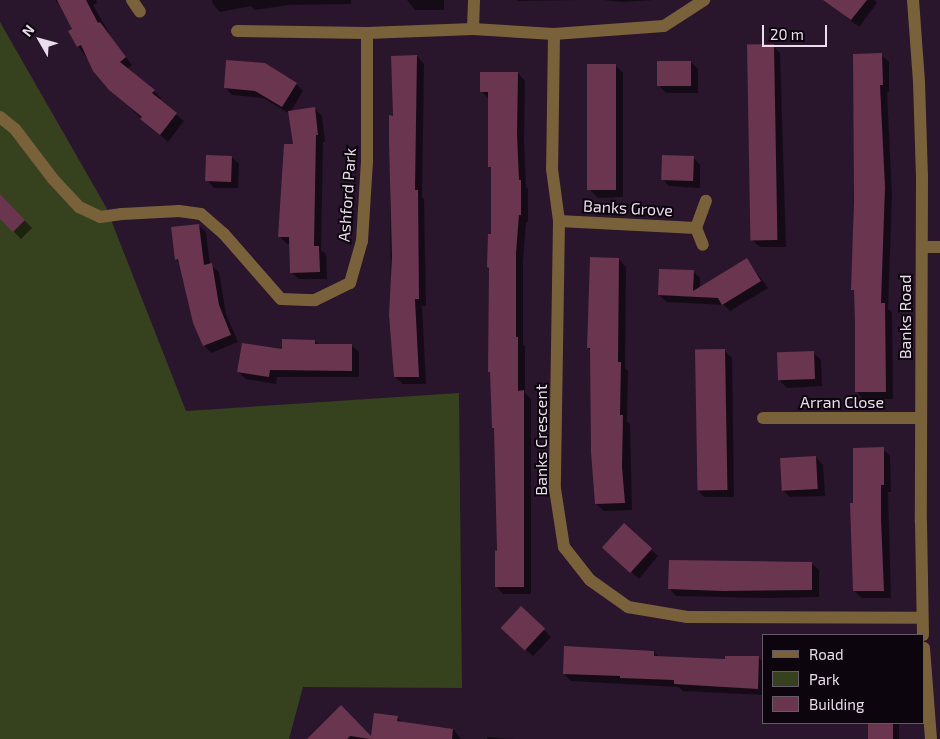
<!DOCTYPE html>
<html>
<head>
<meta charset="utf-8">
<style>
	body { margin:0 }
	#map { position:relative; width:940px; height:739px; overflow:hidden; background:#29152c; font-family:"Exo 2",sans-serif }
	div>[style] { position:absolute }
	.green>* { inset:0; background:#35421d }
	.shadow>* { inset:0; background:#0007; transform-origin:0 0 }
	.building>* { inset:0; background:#6a354e; transform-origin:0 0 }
	.minor>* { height:12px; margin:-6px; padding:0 6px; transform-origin:6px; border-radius:6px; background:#796239 }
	span { translate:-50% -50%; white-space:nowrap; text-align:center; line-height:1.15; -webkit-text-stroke:4px #0d050e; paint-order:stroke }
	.street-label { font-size:16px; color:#e9dceb }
	.legend { position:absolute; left:762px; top:634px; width:162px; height:90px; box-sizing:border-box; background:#0d050e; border:1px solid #655b66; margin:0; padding:6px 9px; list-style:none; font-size:15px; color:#e9dceb }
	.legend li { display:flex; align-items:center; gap:10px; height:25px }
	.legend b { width:25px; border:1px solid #655b66 }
	.north { position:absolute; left:15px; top:15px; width:50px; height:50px; -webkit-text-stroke:4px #0d050e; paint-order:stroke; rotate:308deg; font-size:14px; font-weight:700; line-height:20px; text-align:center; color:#e9dceb }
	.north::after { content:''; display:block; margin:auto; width:18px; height:22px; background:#e9dceb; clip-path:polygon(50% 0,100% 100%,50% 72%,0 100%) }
	.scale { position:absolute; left:762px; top:25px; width:65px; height:22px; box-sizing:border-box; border:2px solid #e9dceb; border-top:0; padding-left:6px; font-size:15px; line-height:18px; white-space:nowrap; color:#e9dceb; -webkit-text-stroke:4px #0d050e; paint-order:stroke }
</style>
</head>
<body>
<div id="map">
	<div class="green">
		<div style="clip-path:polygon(0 22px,106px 207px,186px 411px,459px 393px,462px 688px,303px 687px,289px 739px,0 739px)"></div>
	</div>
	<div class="shadow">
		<div style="clip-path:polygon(55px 0,96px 0,97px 3px,93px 5px,114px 42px,132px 65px,127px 69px,154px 91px,161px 98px,159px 100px,184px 121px,168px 142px,109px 89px,78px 46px,74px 29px,62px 7px)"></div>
		<div style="clip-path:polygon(212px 0,351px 0,351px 4px,289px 5px,255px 10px,251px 6px,220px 12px,213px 4px)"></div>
		<div style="clip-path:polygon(407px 0,444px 0,444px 10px,415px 10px)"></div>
		<div style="clip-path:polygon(517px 0,579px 0,518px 1px)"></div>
		<div style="clip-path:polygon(603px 0,654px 0,622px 2px)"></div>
		<div style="clip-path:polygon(825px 0,874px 0,877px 3px,859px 27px)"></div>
		<div style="clip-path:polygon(773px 46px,780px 53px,786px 247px,760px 247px,752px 240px)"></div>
		<div style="clip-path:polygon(881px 55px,889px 62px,889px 92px,887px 92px,892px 195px,888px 309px,892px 312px,893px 399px,863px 399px,856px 391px,856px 292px,852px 289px,855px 136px)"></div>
		<div style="clip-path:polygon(417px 56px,424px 64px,422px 197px,424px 199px,426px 306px,422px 306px,426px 384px,403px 384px,395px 377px,391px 315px,390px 143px)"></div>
		<div style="clip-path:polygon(691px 62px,698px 69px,698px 93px,666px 93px,658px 85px)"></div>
		<div style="clip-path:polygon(616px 66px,623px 73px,623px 197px,598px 198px,590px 190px)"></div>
		<div style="clip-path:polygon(518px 73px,525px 81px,524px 141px,526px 187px,528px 189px,528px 222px,526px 222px,523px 261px,523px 344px,525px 346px,525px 393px,531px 399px,531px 594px,503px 594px,496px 586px,498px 552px,495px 430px,493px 428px,491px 373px,489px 371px,492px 169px,490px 167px,489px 99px,481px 91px)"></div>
		<div style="clip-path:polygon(296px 84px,303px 91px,291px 111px,314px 108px,322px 116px,325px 142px,323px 142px,321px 250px,326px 254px,327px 279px,299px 279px,291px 272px,291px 244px,287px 244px,279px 236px,295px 146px,290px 114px,263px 98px,232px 95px,225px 87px)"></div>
		<div style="clip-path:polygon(232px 157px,239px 164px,238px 188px,214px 188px,207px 180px)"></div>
		<div style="clip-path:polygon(693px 157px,700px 165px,700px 188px,669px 186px,662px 179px)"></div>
		<div style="clip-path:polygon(0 195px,32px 228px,21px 239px,0 217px)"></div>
		<div style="clip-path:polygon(198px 225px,206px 232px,210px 265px,219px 272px,226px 314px,238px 342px,211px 353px,204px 345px,181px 264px,176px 259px)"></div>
		<div style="clip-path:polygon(619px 259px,626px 267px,625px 368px,628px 371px,627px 422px,630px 424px,632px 510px,604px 511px,596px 504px,591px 351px,588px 348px)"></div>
		<div style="clip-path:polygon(747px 260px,768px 288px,730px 311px,724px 305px,667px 302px,659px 295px,693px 271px,700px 278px,700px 288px)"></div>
		<div style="clip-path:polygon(315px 341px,319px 345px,351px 345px,359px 352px,359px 377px,277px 377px,276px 384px,246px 379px,238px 372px,283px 350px)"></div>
		<div style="clip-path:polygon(724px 350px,732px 358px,734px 497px,704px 497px,697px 489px)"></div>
		<div style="clip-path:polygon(813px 352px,821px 360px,822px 386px,787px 388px,780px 381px)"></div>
		<div style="clip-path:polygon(883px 449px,890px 456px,891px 492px,888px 492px,891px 598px,862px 598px,854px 591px,855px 504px)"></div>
		<div style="clip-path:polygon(816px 457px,823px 465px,825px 496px,790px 497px,783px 490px)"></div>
		<div style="clip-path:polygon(624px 525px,658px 556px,639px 579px,612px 554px)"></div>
		<div style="clip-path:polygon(811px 563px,819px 570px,819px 597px,769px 598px,676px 596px,669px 588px)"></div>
		<div style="clip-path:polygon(521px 608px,551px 637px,533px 656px,510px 635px)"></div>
		<div style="clip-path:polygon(654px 652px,659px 657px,726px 660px,759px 658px,764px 663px,764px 695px,683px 691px,678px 687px,571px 681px,564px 674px)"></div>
		<div style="clip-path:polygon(341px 707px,372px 738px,397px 717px,403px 723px,454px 730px,461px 739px,315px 739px)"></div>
		<div style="left:869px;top:723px;width:30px;height:16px"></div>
		<div style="clip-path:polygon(487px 737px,514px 739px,487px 739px)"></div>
	</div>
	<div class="building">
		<div style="clip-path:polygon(57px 0,86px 0,98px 23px,100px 22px,126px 57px,120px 62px,155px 90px,152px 93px,177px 113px,160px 135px,140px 119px,142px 117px,109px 90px,93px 71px,81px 45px,77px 47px,68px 31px,72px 29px)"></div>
		<div style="clip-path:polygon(823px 0,867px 0,851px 20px)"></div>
		<div style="left:774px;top:44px;width:196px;height:27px;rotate:89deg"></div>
		<div style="clip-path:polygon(882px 53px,883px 85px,880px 85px,885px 187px,881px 303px,885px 303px,886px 392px,855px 392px,855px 323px,854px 290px,851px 290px,854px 200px,853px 54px)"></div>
		<div style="clip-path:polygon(417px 55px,415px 190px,418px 190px,419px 299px,415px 299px,419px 377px,394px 377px,389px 315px,392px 256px,389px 143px,389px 115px,393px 116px,391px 56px)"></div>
		<div style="clip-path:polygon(226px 60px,265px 63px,297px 83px,282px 107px,255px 91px,224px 88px)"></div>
		<div style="left:657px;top:61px;width:34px;height:25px"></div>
		<div style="left:616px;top:64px;width:126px;height:29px;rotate:90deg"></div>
		<div style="clip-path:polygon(480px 72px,518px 72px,517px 133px,519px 180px,521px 180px,521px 215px,519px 215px,516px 253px,516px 337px,518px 337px,518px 391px,524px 390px,524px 587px,495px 587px,495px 550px,497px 551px,494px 428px,492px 428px,490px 372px,488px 372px,489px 268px,487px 267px,488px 234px,491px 234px,491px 167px,488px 167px,488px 92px,480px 92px)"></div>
		<div style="clip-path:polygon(315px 107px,318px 135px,316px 135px,314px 246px,319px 246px,320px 272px,290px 273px,289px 237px,278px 237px,284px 144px,293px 144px,288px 111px)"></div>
		<div style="left:206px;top:155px;width:26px;height:26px;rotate:2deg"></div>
		<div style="left:662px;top:155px;width:32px;height:25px;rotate:2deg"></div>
		<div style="clip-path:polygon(0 194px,25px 220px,13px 232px,0 219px)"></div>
		<div style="clip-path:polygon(199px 224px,204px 265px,212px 263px,219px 305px,231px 335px,203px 346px,193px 323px,178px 259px,175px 260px,171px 227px)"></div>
		<div style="clip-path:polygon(590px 257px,619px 258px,618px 362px,621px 362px,620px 415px,623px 415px,622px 467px,625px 503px,595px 504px,591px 452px,590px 348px,587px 348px)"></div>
		<div style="clip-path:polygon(747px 258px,761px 281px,722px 305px,718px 298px,658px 295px,659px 269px,694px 270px,693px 291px)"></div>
		<div style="clip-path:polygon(282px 339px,315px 340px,315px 344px,352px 344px,352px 371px,270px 370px,269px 377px,237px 372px,242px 343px,282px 349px)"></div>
		<div style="left:725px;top:349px;width:141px;height:30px;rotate:89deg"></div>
		<div style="left:814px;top:351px;width:28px;height:37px;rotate:88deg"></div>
		<div style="clip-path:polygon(884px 447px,884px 485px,881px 485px,881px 519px,884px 591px,853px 591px,850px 503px,853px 503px,853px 448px)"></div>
		<div style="left:816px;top:456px;width:33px;height:36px;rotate:87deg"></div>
		<div style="left:624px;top:523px;width:38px;height:33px;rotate:42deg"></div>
		<div style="clip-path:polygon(669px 560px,812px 562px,812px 590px,724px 591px,668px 589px)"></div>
		<div style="left:521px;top:606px;width:33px;height:30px;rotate:43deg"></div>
		<div style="clip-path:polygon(564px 646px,654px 651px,654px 656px,725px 659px,725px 656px,759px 656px,758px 689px,674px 684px,674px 680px,620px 678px,620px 676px,563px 674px)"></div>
		<div style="clip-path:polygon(341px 705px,371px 736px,374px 713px,398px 716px,397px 721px,453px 729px,452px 739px,370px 739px,350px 736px,347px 739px,307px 739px)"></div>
		<div style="left:868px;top:723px;width:25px;height:16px"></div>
	</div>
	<div class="minor">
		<div style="left:132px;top:0;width:14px;rotate:56deg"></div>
		<div style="left:913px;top:0;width:82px;rotate:85.8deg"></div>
		<div style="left:919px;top:82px;width:95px;rotate:88.2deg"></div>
		<div style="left:922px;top:177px;width:345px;rotate:90.2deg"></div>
		<div style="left:921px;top:522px;width:113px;rotate:89deg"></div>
		<div style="left:473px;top:29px;width:29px;rotate:-88deg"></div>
		<div style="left:237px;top:31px;width:130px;rotate:0.9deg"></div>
		<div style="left:367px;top:33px;width:106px;rotate:-2.2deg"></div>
		<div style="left:473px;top:29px;width:81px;rotate:3.5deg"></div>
		<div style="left:554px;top:34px;width:135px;rotate:90.8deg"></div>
		<div style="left:552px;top:169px;width:52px;rotate:82.3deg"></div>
		<div style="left:559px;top:221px;width:268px;rotate:90.9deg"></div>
		<div style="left:555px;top:489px;width:59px;rotate:81.2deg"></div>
		<div style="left:564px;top:547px;width:42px;rotate:51.8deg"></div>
		<div style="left:590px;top:580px;width:47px;rotate:35.4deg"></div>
		<div style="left:628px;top:607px;width:60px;rotate:9.6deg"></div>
		<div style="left:687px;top:617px;width:234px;rotate:0.2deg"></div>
		<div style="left:554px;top:34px;width:110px;rotate:-4.2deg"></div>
		<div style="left:664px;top:26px;width:48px;rotate:-33deg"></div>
		<div style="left:0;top:117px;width:19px;rotate:39deg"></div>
		<div style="left:15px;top:129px;width:63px;rotate:52.8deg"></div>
		<div style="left:53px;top:179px;width:38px;rotate:47deg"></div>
		<div style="left:79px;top:207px;width:23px;rotate:25deg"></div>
		<div style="left:100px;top:217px;width:22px;rotate:-8deg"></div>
		<div style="left:122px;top:214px;width:57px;rotate:-3deg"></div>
		<div style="left:179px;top:211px;width:22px;rotate:8deg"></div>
		<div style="left:201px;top:214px;width:30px;rotate:41deg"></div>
		<div style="left:224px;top:234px;width:86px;rotate:48.8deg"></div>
		<div style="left:281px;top:299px;width:34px;rotate:2deg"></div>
		<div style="left:315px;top:300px;width:39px;rotate:-26deg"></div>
		<div style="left:350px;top:283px;width:44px;rotate:-74.1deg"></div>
		<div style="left:362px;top:241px;width:80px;rotate:-86.4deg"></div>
		<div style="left:367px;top:161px;width:128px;rotate:-90deg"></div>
		<div style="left:559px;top:221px;width:137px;rotate:2.9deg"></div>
		<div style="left:696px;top:228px;width:29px;rotate:-70deg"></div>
		<div style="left:696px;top:228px;width:18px;rotate:68deg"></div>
		<div style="left:922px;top:247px;width:18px"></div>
		<div style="left:763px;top:418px;width:158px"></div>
		<div style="left:924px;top:648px;width:91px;rotate:85.6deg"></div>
	</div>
	<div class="street-label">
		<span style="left:347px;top:195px;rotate:-86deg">Ashford Park</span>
		<span style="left:628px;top:208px;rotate:3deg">Banks Grove</span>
		<span style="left:905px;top:317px;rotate:-90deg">Banks Road</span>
		<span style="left:842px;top:402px">Arran Close</span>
		<span style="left:541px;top:440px;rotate:-90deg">Banks Crescent</span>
	</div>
	<ul class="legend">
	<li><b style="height:6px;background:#796239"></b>Road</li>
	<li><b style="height:14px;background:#35421d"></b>Park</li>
	<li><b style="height:14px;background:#6a354e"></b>Building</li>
	</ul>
	<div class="north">N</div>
	<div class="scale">20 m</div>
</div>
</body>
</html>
